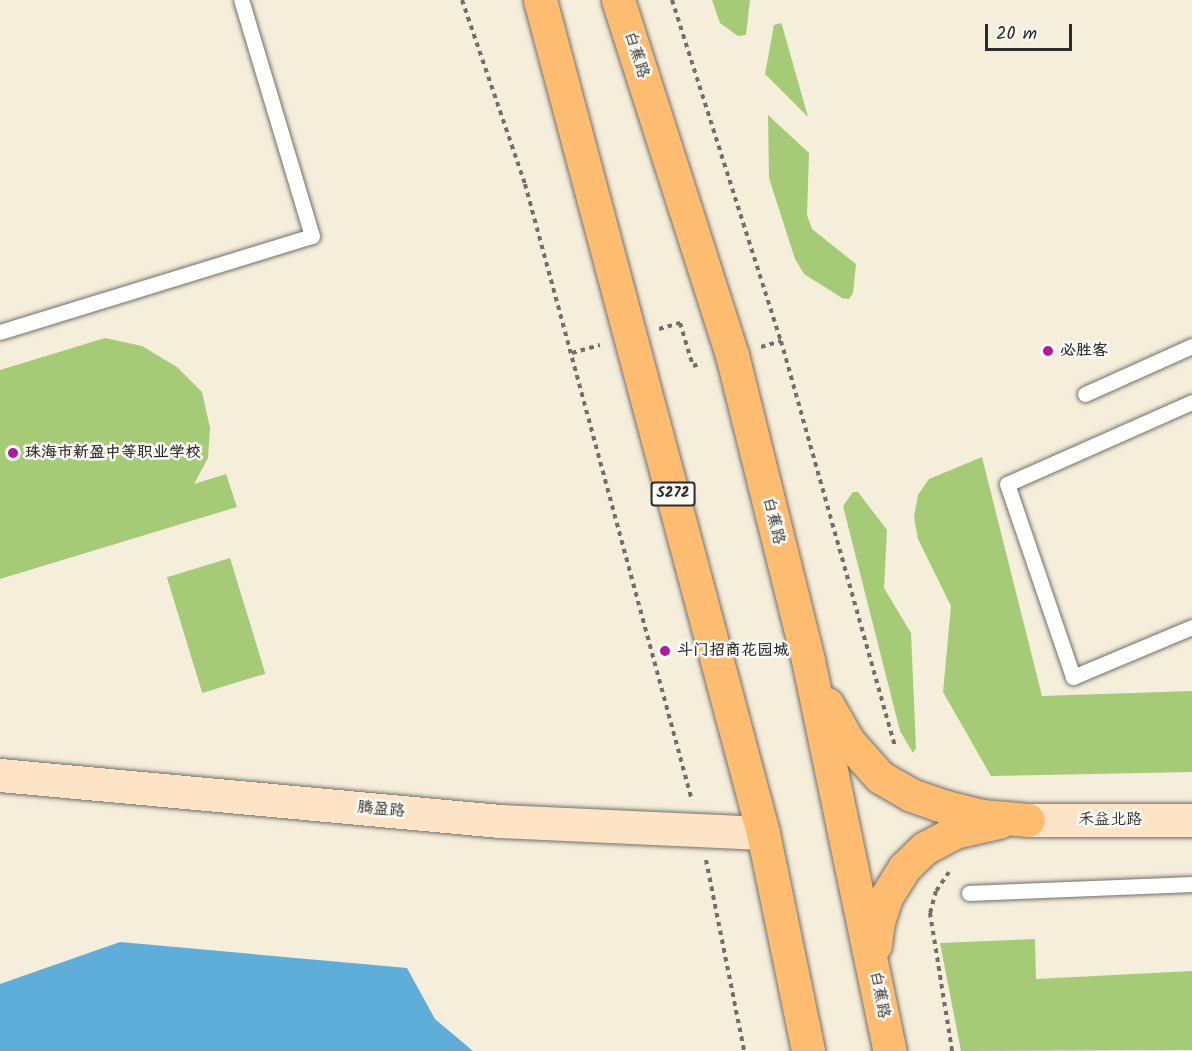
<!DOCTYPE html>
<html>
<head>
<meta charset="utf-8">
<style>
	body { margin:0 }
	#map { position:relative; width:1192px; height:1051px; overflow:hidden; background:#f5eedb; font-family:Kalam,"LXGW WenKai TC",sans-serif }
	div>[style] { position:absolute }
	.green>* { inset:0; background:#a6cb76; transform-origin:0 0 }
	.water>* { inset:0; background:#5faed9 }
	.path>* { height:4px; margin-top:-2px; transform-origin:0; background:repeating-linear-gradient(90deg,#726f69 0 4.5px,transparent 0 9px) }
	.roads { filter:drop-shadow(0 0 2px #726f69) drop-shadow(0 0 2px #726f69) }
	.lane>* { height:15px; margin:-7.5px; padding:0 7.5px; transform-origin:7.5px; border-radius:7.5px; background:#fff }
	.secondary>* { height:33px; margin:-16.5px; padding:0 16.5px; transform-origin:16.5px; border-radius:16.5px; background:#fee4c6 }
	.primary>* { height:33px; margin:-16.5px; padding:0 16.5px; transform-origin:16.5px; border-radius:16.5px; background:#fdbc70 }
	.dots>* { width:16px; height:16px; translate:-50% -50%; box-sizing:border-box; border:3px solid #fdfcf7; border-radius:50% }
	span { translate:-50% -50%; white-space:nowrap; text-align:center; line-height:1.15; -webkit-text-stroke:5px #fdfcf7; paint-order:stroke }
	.shield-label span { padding:2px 4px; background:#fdfcf7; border:2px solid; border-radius:4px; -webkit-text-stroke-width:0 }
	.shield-label { font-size:15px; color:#2b2b2b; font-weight:700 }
	.street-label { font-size:16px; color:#2b2b2b }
	.poi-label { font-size:16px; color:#2b2b2b; font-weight:700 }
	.left { translate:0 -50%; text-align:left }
	.scale { position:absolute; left:985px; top:24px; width:87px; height:27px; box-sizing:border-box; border:3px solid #2b2b2b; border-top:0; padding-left:8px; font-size:18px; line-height:21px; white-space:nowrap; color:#2b2b2b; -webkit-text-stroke:4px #fdfcf7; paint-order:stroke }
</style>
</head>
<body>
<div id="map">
	<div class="green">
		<div style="clip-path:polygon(712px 0,750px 0,746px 35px,738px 36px,720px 23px)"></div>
		<div style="clip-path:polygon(781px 23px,782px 25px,808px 117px,765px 74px,774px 25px)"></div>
		<div style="clip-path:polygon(768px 115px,809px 153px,807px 215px,812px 229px,856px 264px,853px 293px,849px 299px,842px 298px,804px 274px,795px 259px,769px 178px)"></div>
		<div style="clip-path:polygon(105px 338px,142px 346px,177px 367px,202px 392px,210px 428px,208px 458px,194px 484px,226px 474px,237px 507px,0 579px,0 370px)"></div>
		<div style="clip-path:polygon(982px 457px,1042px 696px,1192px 691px,1192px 772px,991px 776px,943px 692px,951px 606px,918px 539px,914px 517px,918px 495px,929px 479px)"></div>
		<div style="clip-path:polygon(853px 492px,858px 492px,887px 530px,884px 588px,911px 633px,916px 748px,913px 753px,900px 731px,843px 506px)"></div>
		<div style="left:230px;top:558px;width:121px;height:66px;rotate:73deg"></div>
		<div style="clip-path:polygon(1035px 939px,1036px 979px,1192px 971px,1192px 1050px,961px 1051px,940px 943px)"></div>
	</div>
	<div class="water">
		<div style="clip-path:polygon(120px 942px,407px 968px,435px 1019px,473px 1051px,0 1051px,0 984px)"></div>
	</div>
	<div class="path">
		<div style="left:462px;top:0;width:194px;rotate:71.1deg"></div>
		<div style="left:525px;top:184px;width:639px;rotate:74.85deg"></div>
		<div style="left:672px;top:0;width:358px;rotate:72.3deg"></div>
		<div style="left:781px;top:341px;width:419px;rotate:74.3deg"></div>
		<div style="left:659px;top:329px;width:22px;rotate:-16deg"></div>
		<div style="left:680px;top:323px;width:45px;rotate:73.2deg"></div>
		<div style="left:693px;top:366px;width:9px;rotate:-18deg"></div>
		<div style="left:761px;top:347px;width:21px;rotate:-17deg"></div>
		<div style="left:572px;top:353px;width:29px;rotate:-16deg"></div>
		<div style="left:706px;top:860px;width:195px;rotate:78.7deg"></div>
		<div style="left:949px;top:872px;width:23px;rotate:124deg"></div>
		<div style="left:936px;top:891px;width:23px;rotate:105deg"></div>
		<div style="left:930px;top:913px;width:140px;rotate:80.9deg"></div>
	</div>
	<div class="roads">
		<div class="lane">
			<div style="left:0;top:332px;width:326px;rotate:-17.1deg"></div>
			<div style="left:312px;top:236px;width:246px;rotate:-106.7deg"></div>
			<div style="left:1085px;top:394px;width:117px;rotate:-24.2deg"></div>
			<div style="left:1192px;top:402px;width:202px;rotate:156.1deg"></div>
			<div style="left:1007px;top:484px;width:204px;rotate:71.1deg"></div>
			<div style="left:1073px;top:677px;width:129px;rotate:-22.8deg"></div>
			<div style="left:969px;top:893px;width:223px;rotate:-2.3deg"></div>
		</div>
		<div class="secondary">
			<div style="left:0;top:775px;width:502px;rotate:5.26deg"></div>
			<div style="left:500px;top:821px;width:263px;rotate:2.6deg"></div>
			<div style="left:1028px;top:820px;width:164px"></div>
		</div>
		<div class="primary">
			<div style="left:540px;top:0;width:862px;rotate:75.01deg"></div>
			<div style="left:763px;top:833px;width:223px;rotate:78.3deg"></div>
			<div style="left:618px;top:0;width:373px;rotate:72.2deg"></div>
			<div style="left:732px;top:355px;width:314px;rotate:76deg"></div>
			<div style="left:808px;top:660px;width:400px;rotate:78.2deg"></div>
			<div style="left:827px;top:704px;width:43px;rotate:60.4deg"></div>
			<div style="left:848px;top:741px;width:48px;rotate:48.4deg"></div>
			<div style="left:880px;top:777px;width:36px;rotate:30deg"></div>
			<div style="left:911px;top:795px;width:37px;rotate:19deg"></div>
			<div style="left:946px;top:807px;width:37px;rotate:14deg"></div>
			<div style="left:982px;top:816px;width:46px;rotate:5deg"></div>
			<div style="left:875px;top:945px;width:23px;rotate:-83deg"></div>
			<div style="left:878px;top:922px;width:26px;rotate:-72deg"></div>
			<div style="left:886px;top:897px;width:34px;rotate:-58deg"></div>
			<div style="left:904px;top:868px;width:29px;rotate:-44deg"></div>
			<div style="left:925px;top:848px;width:34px;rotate:-28deg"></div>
			<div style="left:955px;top:832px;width:45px;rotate:-12.8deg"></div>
		</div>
	</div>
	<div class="dots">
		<div style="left:1048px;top:351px;background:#b5179e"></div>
		<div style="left:13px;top:453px;background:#b5179e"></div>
		<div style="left:665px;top:651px;background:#b5179e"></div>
	</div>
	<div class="shield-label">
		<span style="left:673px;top:494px">S272</span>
	</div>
	<div class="street-label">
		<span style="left:636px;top:55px;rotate:72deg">白蕉路</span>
		<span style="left:773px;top:521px;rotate:76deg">白蕉路</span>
		<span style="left:381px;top:810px;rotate:5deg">腾盈路</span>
		<span style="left:1110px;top:820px">禾益北路</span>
		<span style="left:879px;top:995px;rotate:79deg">白蕉路</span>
	</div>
	<div class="poi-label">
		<span class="left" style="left:1060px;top:351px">必胜客</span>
		<span class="left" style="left:25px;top:453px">珠海市新盈中等职业学校</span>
		<span class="left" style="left:677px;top:651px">斗门招商花园城</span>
	</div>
	<div class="scale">20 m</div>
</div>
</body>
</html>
